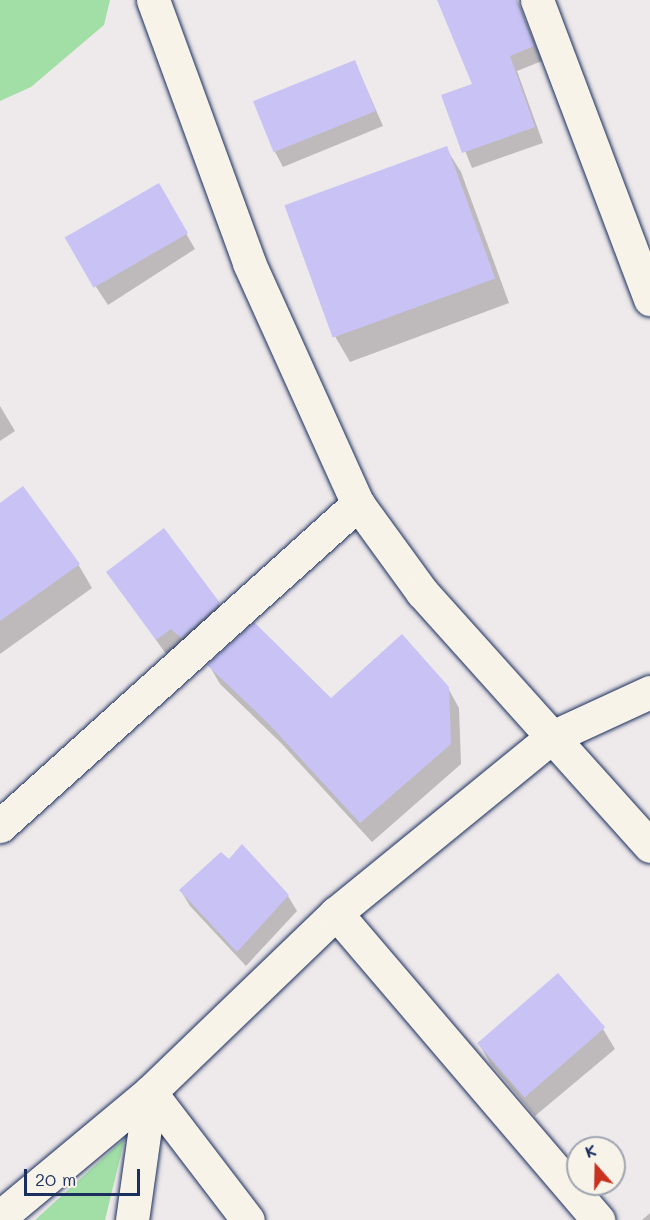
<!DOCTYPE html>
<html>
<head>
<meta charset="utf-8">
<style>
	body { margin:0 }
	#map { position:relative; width:650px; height:1220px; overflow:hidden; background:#eee9eb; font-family:Mali,sans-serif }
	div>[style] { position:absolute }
	.green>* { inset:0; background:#a2dfa7 }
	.shadow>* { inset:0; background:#0003 }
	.building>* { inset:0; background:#c9c3f5; transform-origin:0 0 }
	.roads { filter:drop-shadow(0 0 2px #1b2f5e) drop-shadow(0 0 2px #1b2f5e) }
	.minor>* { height:33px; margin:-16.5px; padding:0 16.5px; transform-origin:16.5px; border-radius:16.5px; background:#f7f3e8 }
	.tertiary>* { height:33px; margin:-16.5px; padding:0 16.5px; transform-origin:16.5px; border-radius:16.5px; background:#f7f3e8 }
	.secondary>* { height:33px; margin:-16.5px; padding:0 16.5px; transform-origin:16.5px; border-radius:16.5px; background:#f7f3e8 }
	span { translate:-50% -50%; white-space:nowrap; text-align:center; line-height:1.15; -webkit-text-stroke:4.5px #f7f3e8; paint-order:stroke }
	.north { position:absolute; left:566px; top:1136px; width:60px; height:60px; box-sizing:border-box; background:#f7f3e8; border:2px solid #9fa5b1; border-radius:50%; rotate:340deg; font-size:16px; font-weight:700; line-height:24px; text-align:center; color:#1b2f5e }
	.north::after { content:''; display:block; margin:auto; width:21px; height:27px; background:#c8321e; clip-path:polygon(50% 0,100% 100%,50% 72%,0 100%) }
	.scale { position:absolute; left:24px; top:1169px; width:116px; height:27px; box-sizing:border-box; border:3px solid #1b2f5e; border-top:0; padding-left:8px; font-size:18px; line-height:21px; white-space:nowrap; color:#1b2f5e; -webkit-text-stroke:4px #f7f3e8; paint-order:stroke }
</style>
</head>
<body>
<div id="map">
	<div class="green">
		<div style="clip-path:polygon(0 0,110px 0,104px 25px,31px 87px,0 101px)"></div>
		<div style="clip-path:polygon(125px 1138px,105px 1220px,35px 1220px)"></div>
	</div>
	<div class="shadow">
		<div style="clip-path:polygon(439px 0,517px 0,542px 61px,517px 71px,543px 143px,472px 168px,443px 96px,474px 85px)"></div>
		<div style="clip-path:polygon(355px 62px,383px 126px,283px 167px,275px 152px)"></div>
		<div style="clip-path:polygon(446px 148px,461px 172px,509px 303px,350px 362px,336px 338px,287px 208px)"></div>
		<div style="clip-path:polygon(158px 185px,195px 249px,108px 305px,77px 258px)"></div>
		<div style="clip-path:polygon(0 406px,15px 431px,0 441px)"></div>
		<div style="clip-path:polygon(0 504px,78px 564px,92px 588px,0 654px)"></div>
		<div style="clip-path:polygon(108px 572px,219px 604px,228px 619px,166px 654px)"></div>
		<div style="clip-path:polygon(209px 665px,331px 700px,448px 688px,459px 708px,461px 764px,372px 842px,281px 743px,220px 684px)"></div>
		<div style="clip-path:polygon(229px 861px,288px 896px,297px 911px,246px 966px,190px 906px,181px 891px)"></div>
		<div style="clip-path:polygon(603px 1029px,615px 1049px,535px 1116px,490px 1063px,478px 1042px)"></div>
		<div style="clip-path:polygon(650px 1213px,650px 1220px,642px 1220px)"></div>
	</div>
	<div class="building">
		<div style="clip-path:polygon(437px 0,516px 0,534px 46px,510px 56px,535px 127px,462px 153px,441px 95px,472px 84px)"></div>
		<div style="left:355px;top:60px;width:55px;height:110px;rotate:68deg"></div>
		<div style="left:447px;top:146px;width:141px;height:173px;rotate:70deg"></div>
		<div style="left:159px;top:183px;width:58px;height:109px;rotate:60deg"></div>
		<div style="clip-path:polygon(23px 486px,80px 564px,0 621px,0 503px)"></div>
		<div style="clip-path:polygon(164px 528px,220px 603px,181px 638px,171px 629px,156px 640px,106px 572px)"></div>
		<div style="clip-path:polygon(254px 622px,331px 698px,402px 634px,449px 687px,451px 744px,360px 823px,268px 723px,207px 665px)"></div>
		<div style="clip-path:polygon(242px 844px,289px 895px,237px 952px,179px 890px,221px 852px,229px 859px)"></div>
		<div style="left:558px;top:973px;width:72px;height:107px;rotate:49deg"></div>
	</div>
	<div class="roads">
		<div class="minor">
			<div style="left:537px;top:0;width:320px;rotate:69.3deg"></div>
			<div style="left:0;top:826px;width:482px;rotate:-42deg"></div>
			<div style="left:336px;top:913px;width:404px;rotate:49.5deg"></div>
			<div style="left:150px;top:1092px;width:161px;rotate:52.6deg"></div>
			<div style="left:0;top:1217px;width:195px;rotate:-39.8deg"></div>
			<div style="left:150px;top:1092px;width:258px;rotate:-43.9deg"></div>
			<div style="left:336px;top:913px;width:279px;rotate:-39.2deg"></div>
			<div style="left:132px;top:1220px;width:129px;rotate:-82deg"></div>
		</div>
		<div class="tertiary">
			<div style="left:552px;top:737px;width:108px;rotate:-24.7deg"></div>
		</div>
		<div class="secondary">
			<div style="left:153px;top:0;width:280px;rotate:69.9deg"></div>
			<div style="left:249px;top:263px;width:265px;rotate:65.7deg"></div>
			<div style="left:358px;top:504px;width:109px;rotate:54deg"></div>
			<div style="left:422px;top:592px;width:341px;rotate:48.1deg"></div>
		</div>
	</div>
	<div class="north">K</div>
	<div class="scale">20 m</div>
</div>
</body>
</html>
